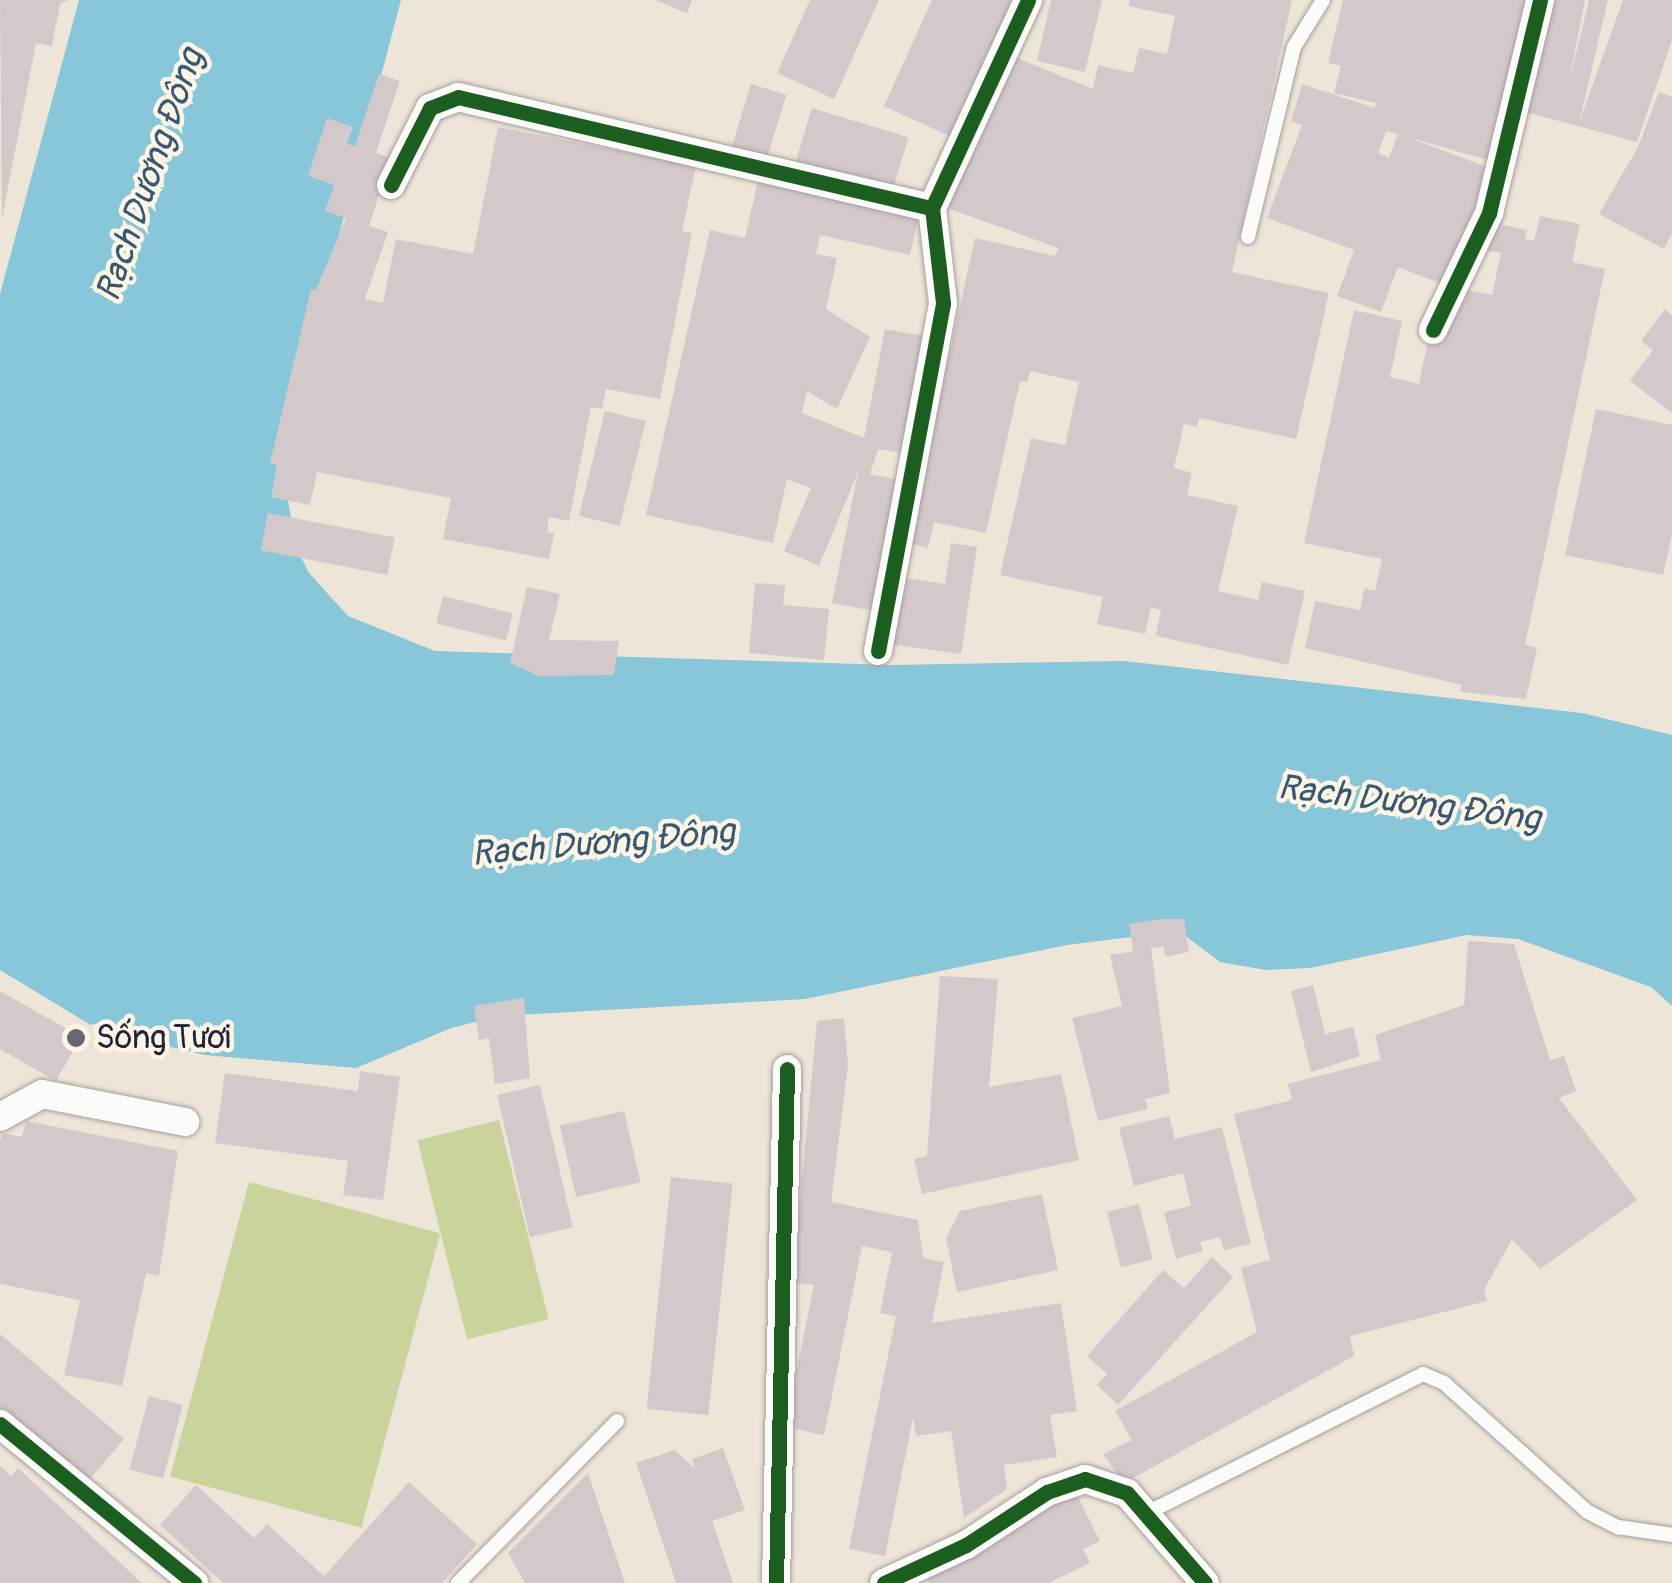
<!DOCTYPE html>
<html>
<head>
<meta charset="utf-8">
<style>
	body { margin:0 }
	#map { position:relative; width:1672px; height:1583px; overflow:hidden; background:#ede5d8; font-family:Pangolin,sans-serif }
	div>[style] { position:absolute }
	.green>* { inset:0; background:#cad39c; transform-origin:0 0 }
	.water>* { inset:0; background:#88c6da }
	.building>* { inset:0; background:#d3c9cb; transform-origin:0 0 }
	.roads { filter:drop-shadow(0 0 2px #a6a19d) drop-shadow(0 0 2px #a6a19d) }
	.lane>* { height:14px; margin:-7px; padding:0 7px; transform-origin:7px; border-radius:7px; background:#fcfbf9 }
	.street>* { height:28px; margin:-14px; padding:0 14px; transform-origin:14px; border-radius:14px; background:#fcfbf9 }
	.cycleway>* { height:15px; margin:-7.5px; padding:0 7.5px; transform-origin:7.5px; border-radius:7.5px; background:#1b5e20 }
	.dots>* { width:28px; height:28px; translate:-50% -50%; box-sizing:border-box; border:5px solid #fcf5e5; border-radius:50% }
	span { translate:-50% -50%; white-space:nowrap; text-align:center; line-height:1.15; -webkit-text-stroke:9px #fcf5e5; paint-order:stroke }
	.poi-label { font-size:32px; color:#22223b }
	.left { translate:0 -50%; text-align:left }
	.water-label { font-size:35px; color:#375773; font-style:italic }
</style>
</head>
<body>
<div id="map">
	<div class="green">
		<div style="left:499px;top:1120px;width:205px;height:84px;rotate:76deg"></div>
		<div style="left:249px;top:1182px;width:198px;height:305px;rotate:15deg"></div>
	</div>
	<div class="water">
		<div style="clip-path:polygon(79px 0,401px 0,293px 410px,284px 474px,295px 545px,309px 573px,348px 616px,435px 651px,892px 665px,1124px 661px,1582px 713px,1672px 735px,1672px 1006px,1651px 987px,1518px 939px,1467px 935px,1310px 968px,1266px 970px,1220px 962px,1179px 931px,1067px 945px,805px 999px,500px 1016px,451px 1028px,356px 1068px,205px 1055px,99px 1030px,0 970px,0 294px)"></div>
	</div>
	<div class="building">
		<div style="clip-path:polygon(0 0,68px 0,60px 4px,52px 46px,36px 43px,2px 219px)"></div>
		<div style="clip-path:polygon(655px 0,692px 0,687px 13px)"></div>
		<div style="clip-path:polygon(810px 0,879px 0,834px 99px,777px 73px)"></div>
		<div style="clip-path:polygon(932px 0,1022px 0,958px 140px,884px 106px)"></div>
		<div style="clip-path:polygon(1051px 0,1102px 0,1085px 72px,1037px 61px)"></div>
		<div style="clip-path:polygon(1130px 0,1292px 0,1232px 272px,1329px 293px,1296px 439px,1199px 418px,1197px 427px,1184px 424px,1174px 468px,1192px 473px,1187px 495px,1238px 506px,1218px 591px,1258px 600px,1262px 582px,1305px 591px,1288px 665px,1156px 636px,1161px 610px,1151px 607px,1145px 634px,1097px 624px,1103px 597px,1000px 575px,1031px 438px,1065px 445px,1079px 382px,1030px 371px,1027px 382px,1020px 381px,986px 533px,934px 522px,928px 548px,908px 543px,975px 238px,1055px 256px,1058px 248px,947px 208px,1015px 57px,1093px 89px,1098px 65px,1133px 73px,1139px 48px,1167px 54px,1175px 16px,1128px 6px)"></div>
		<div style="clip-path:polygon(evenodd,1343px 0,1535px 0,1502px 164px,1407px 137px,1492px 169px,1450px 287px,1398px 267px,1381px 312px,1337px 296px,1354px 250px,1267px 218px,1302px 125px,1291px 121px,1302px 84px,1375px 108px,1376px 103px,1334px 93px,1341px 66px,1328px 63px,1343px 0,1386px 131px,1398px 134px,1389px 158px,1378px 153px,1386px 131px)"></div>
		<div style="clip-path:polygon(1545px 0,1585px 0,1569px 83px,1589px 0,1608px 0,1579px 123px,1623px 0,1672px 0,1672px 40px,1637px 142px,1522px 111px)"></div>
		<div style="clip-path:polygon(379px 74px,400px 81px,376px 153px,391px 158px,369px 226px,388px 232px,365px 299px,383px 303px,396px 239px,473px 254px,498px 127px,696px 166px,682px 231px,692px 233px,660px 399px,606px 389px,602px 409px,591px 407px,569px 521px,549px 517px,547px 532px,554px 534px,549px 559px,443px 539px,451px 498px,317px 472px,310px 505px,271px 497px,277px 465px,270px 463px,311px 289px,316px 290px,346px 218px,325px 211px,334px 185px,308px 176px,327px 118px,353px 127px,347px 144px,355px 146px)"></div>
		<div style="left:751px;top:84px;width:37px;height:68px;rotate:17deg"></div>
		<div style="clip-path:polygon(1659px 92px,1672px 97px,1672px 233px,1664px 249px,1599px 214px,1638px 147px)"></div>
		<div style="left:812px;top:108px;width:101px;height:60px;rotate:17deg"></div>
		<div style="clip-path:polygon(759px 176px,920px 212px,910px 255px,820px 235px,816px 254px,837px 258px,826px 309px,870px 337px,837px 409px,807px 391px,802px 413px,864px 438px,885px 329px,930px 337px,908px 454px,878px 449px,870px 474px,905px 481px,879px 612px,832px 603px,858px 472px,819px 566px,784px 551px,811px 488px,787px 479px,773px 543px,646px 515px,710px 230px,745px 238px)"></div>
		<div style="clip-path:polygon(1540px 216px,1580px 224px,1572px 262px,1605px 269px,1525px 645px,1537px 648px,1526px 699px,1460px 692px,1462px 685px,1305px 648px,1315px 601px,1360px 610px,1364px 588px,1375px 591px,1382px 559px,1304px 543px,1354px 310px,1402px 321px,1390px 377px,1419px 384px,1428px 340px,1443px 343px,1451px 309px,1459px 311px,1464px 289px,1492px 295px,1501px 253px,1483px 250px,1489px 222px,1527px 230px,1525px 239px,1534px 241px)"></div>
		<div style="clip-path:polygon(1665px 309px,1672px 315px,1672px 413px,1630px 381px,1653px 350px,1641px 341px)"></div>
		<div style="clip-path:polygon(1596px 409px,1672px 425px,1672px 535px,1663px 575px,1565px 555px)"></div>
		<div style="left:605px;top:411px;width:42px;height:108px;rotate:14deg"></div>
		<div style="left:268px;top:513px;width:129px;height:38px;rotate:11deg"></div>
		<div style="clip-path:polygon(951px 543px,977px 547px,961px 654px,889px 644px,899px 577px,945px 584px)"></div>
		<div style="clip-path:polygon(755px 583px,785px 585px,783px 605px,829px 609px,824px 660px,749px 653px)"></div>
		<div style="clip-path:polygon(527px 587px,560px 594px,549px 640px,619px 641px,614px 675px,539px 676px,510px 663px)"></div>
		<div style="left:443px;top:596px;width:72px;height:28px;rotate:14deg"></div>
		<div style="clip-path:polygon(1160px 919px,1184px 919px,1189px 952px,1165px 957px,1164px 946px,1151px 948px,1170px 1093px,1145px 1099px,1148px 1109px,1098px 1121px,1072px 1018px,1122px 1006px,1110px 955px,1133px 951px,1129px 924px)"></div>
		<div style="clip-path:polygon(1468px 941px,1514px 944px,1550px 1060px,1564px 1056px,1576px 1091px,1559px 1098px,1637px 1200px,1540px 1269px,1512px 1239px,1484px 1290px,1487px 1301px,1350px 1336px,1354px 1356px,1124px 1483px,1103px 1454px,1132px 1440px,1115px 1411px,1257px 1332px,1241px 1268px,1270px 1260px,1234px 1114px,1292px 1100px,1288px 1084px,1381px 1060px,1375px 1035px,1464px 1005px)"></div>
		<div style="clip-path:polygon(940px 976px,998px 979px,989px 1087px,1061px 1074px,1079px 1160px,922px 1194px,914px 1159px,927px 1156px)"></div>
		<div style="clip-path:polygon(1313px 985px,1325px 1034px,1353px 1027px,1360px 1056px,1311px 1072px,1291px 991px)"></div>
		<div style="clip-path:polygon(0 991px,81px 1037px,56px 1081px,0 1049px)"></div>
		<div style="clip-path:polygon(524px 998px,530px 1078px,495px 1084px,489px 1038px,479px 1040px,474px 1006px)"></div>
		<div style="clip-path:polygon(844px 1018px,848px 1065px,831px 1202px,918px 1220px,923px 1258px,944px 1262px,932px 1323px,1061px 1303px,1077px 1411px,1050px 1415px,1057px 1457px,1004px 1465px,1007px 1489px,964px 1518px,951px 1431px,916px 1436px,913px 1418px,885px 1556px,849px 1549px,896px 1316px,880px 1313px,892px 1252px,862px 1246px,824px 1435px,785px 1427px,814px 1285px,792px 1283px,817px 1021px)"></div>
		<div style="clip-path:polygon(360px 1071px,400px 1077px,383px 1200px,343px 1195px,348px 1161px,215px 1143px,225px 1073px,358px 1091px)"></div>
		<div style="left:540px;top:1085px;width:146px;height:44px;rotate:77deg"></div>
		<div style="left:624px;top:1111px;width:73px;height:66px;rotate:77deg"></div>
		<div style="clip-path:polygon(1169px 1116px,1175px 1139px,1222px 1127px,1251px 1244px,1224px 1250px,1220px 1237px,1200px 1242px,1203px 1251px,1176px 1259px,1164px 1212px,1191px 1206px,1183px 1173px,1134px 1186px,1119px 1128px)"></div>
		<div style="clip-path:polygon(26px 1121px,178px 1151px,159px 1276px,146px 1273px,122px 1386px,64px 1375px,80px 1300px,0 1284px,0 1142px,2px 1133px,22px 1137px)"></div>
		<div style="left:671px;top:1177px;width:62px;height:233px;rotate:6deg"></div>
		<div style="clip-path:polygon(1042px 1194px,1058px 1270px,957px 1292px,946px 1238px,960px 1211px)"></div>
		<div style="left:1139px;top:1204px;width:57px;height:33px;rotate:76deg"></div>
		<div style="clip-path:polygon(1212px 1257px,1233px 1277px,1118px 1405px,1097px 1385px,1107px 1374px,1087px 1356px,1163px 1270px,1184px 1288px)"></div>
		<div style="clip-path:polygon(0 1334px,124px 1439px,85px 1485px,0 1413px)"></div>
		<div style="left:149px;top:1396px;width:35px;height:76px;rotate:15deg"></div>
		<div style="clip-path:polygon(723px 1448px,745px 1510px,712px 1521px,733px 1583px,676px 1583px,636px 1463px,675px 1450px,695px 1469px,692px 1459px)"></div>
		<div style="clip-path:polygon(0 1466px,11px 1476px,18px 1468px,142px 1583px,0 1583px)"></div>
		<div style="clip-path:polygon(588px 1473px,625px 1583px,525px 1583px,508px 1553px)"></div>
		<div style="clip-path:polygon(409px 1482px,477px 1544px,442px 1583px,223px 1583px,160px 1525px,196px 1485px,254px 1538px,267px 1524px,324px 1576px)"></div>
		<div style="clip-path:polygon(1074px 1489px,1100px 1541px,1083px 1549px,1090px 1563px,1049px 1583px,929px 1583px,924px 1574px,1022px 1525px,1018px 1517px)"></div>
	</div>
	<div class="roads">
		<div class="lane">
			<div style="left:1248px;top:237px;width:195px;rotate:-76.4deg"></div>
			<div style="left:1294px;top:47px;width:55px;rotate:-58.3deg"></div>
			<div style="left:1149px;top:1512px;width:307px;rotate:-26.7deg"></div>
			<div style="left:1423px;top:1374px;width:23px;rotate:23deg"></div>
			<div style="left:1444px;top:1383px;width:193px;rotate:41.9deg"></div>
			<div style="left:1588px;top:1512px;width:34px;rotate:27deg"></div>
			<div style="left:1618px;top:1527px;width:55px;rotate:8.4deg"></div>
			<div style="left:458px;top:1583px;width:227px;rotate:-45.5deg"></div>
		</div>
		<div class="street">
			<div style="left:391px;top:185px;width:86px;rotate:-63.1deg"></div>
			<div style="left:430px;top:108px;width:30px;rotate:-21deg"></div>
			<div style="left:458px;top:97px;width:487px;rotate:13.2deg"></div>
			<div style="left:932px;top:208px;width:229px;rotate:-65.2deg"></div>
			<div style="left:1433px;top:330px;width:130px;rotate:-64.4deg"></div>
			<div style="left:1489px;top:213px;width:219px;rotate:-76.5deg"></div>
			<div style="left:878px;top:651px;width:354px;rotate:-79.4deg"></div>
			<div style="left:943px;top:303px;width:96px;rotate:-96.6deg"></div>
			<div style="left:0;top:1117px;width:48px;rotate:-28.7deg"></div>
			<div style="left:42px;top:1094px;width:146px;rotate:11.1deg"></div>
			<div style="left:0;top:1424px;width:251px;rotate:39.3deg"></div>
			<div style="left:776px;top:1583px;width:514px;rotate:-88.77deg"></div>
			<div style="left:884px;top:1583px;width:90px;rotate:-24.9deg"></div>
			<div style="left:966px;top:1545px;width:97px;rotate:-33.2deg"></div>
			<div style="left:1047px;top:1492px;width:40px;rotate:-18.9deg"></div>
			<div style="left:1085px;top:1479px;width:44px;rotate:18.4deg"></div>
			<div style="left:1127px;top:1493px;width:119px;rotate:49.1deg"></div>
		</div>
	</div>
	<div class="cycleway">
		<div style="left:391px;top:185px;width:86px;rotate:-63.1deg"></div>
		<div style="left:430px;top:108px;width:30px;rotate:-21deg"></div>
		<div style="left:458px;top:97px;width:487px;rotate:13.2deg"></div>
		<div style="left:932px;top:208px;width:229px;rotate:-65.2deg"></div>
		<div style="left:1433px;top:330px;width:130px;rotate:-64.4deg"></div>
		<div style="left:1489px;top:213px;width:219px;rotate:-76.5deg"></div>
		<div style="left:878px;top:651px;width:354px;rotate:-79.4deg"></div>
		<div style="left:943px;top:303px;width:96px;rotate:-96.6deg"></div>
		<div style="left:0;top:1424px;width:251px;rotate:39.3deg"></div>
		<div style="left:776px;top:1583px;width:514px;rotate:-88.77deg"></div>
		<div style="left:884px;top:1583px;width:90px;rotate:-24.9deg"></div>
		<div style="left:966px;top:1545px;width:97px;rotate:-33.2deg"></div>
		<div style="left:1047px;top:1492px;width:40px;rotate:-18.9deg"></div>
		<div style="left:1085px;top:1479px;width:44px;rotate:18.4deg"></div>
		<div style="left:1127px;top:1493px;width:119px;rotate:49.1deg"></div>
	</div>
	<div class="dots">
		<div style="left:76px;top:1038px;background:#696672"></div>
	</div>
	<div class="poi-label">
		<span class="left" style="left:96px;top:1038px">Sống Tươi</span>
	</div>
	<div class="water-label">
		<span style="left:150px;top:175px;rotate:-71deg">Rạch Dương Đông</span>
		<span style="left:1409px;top:803px;rotate:7deg">Rạch Dương Đông</span>
		<span style="left:603px;top:843px;rotate:-5deg">Rạch Dương Đông</span>
	</div>
</div>
</body>
</html>
